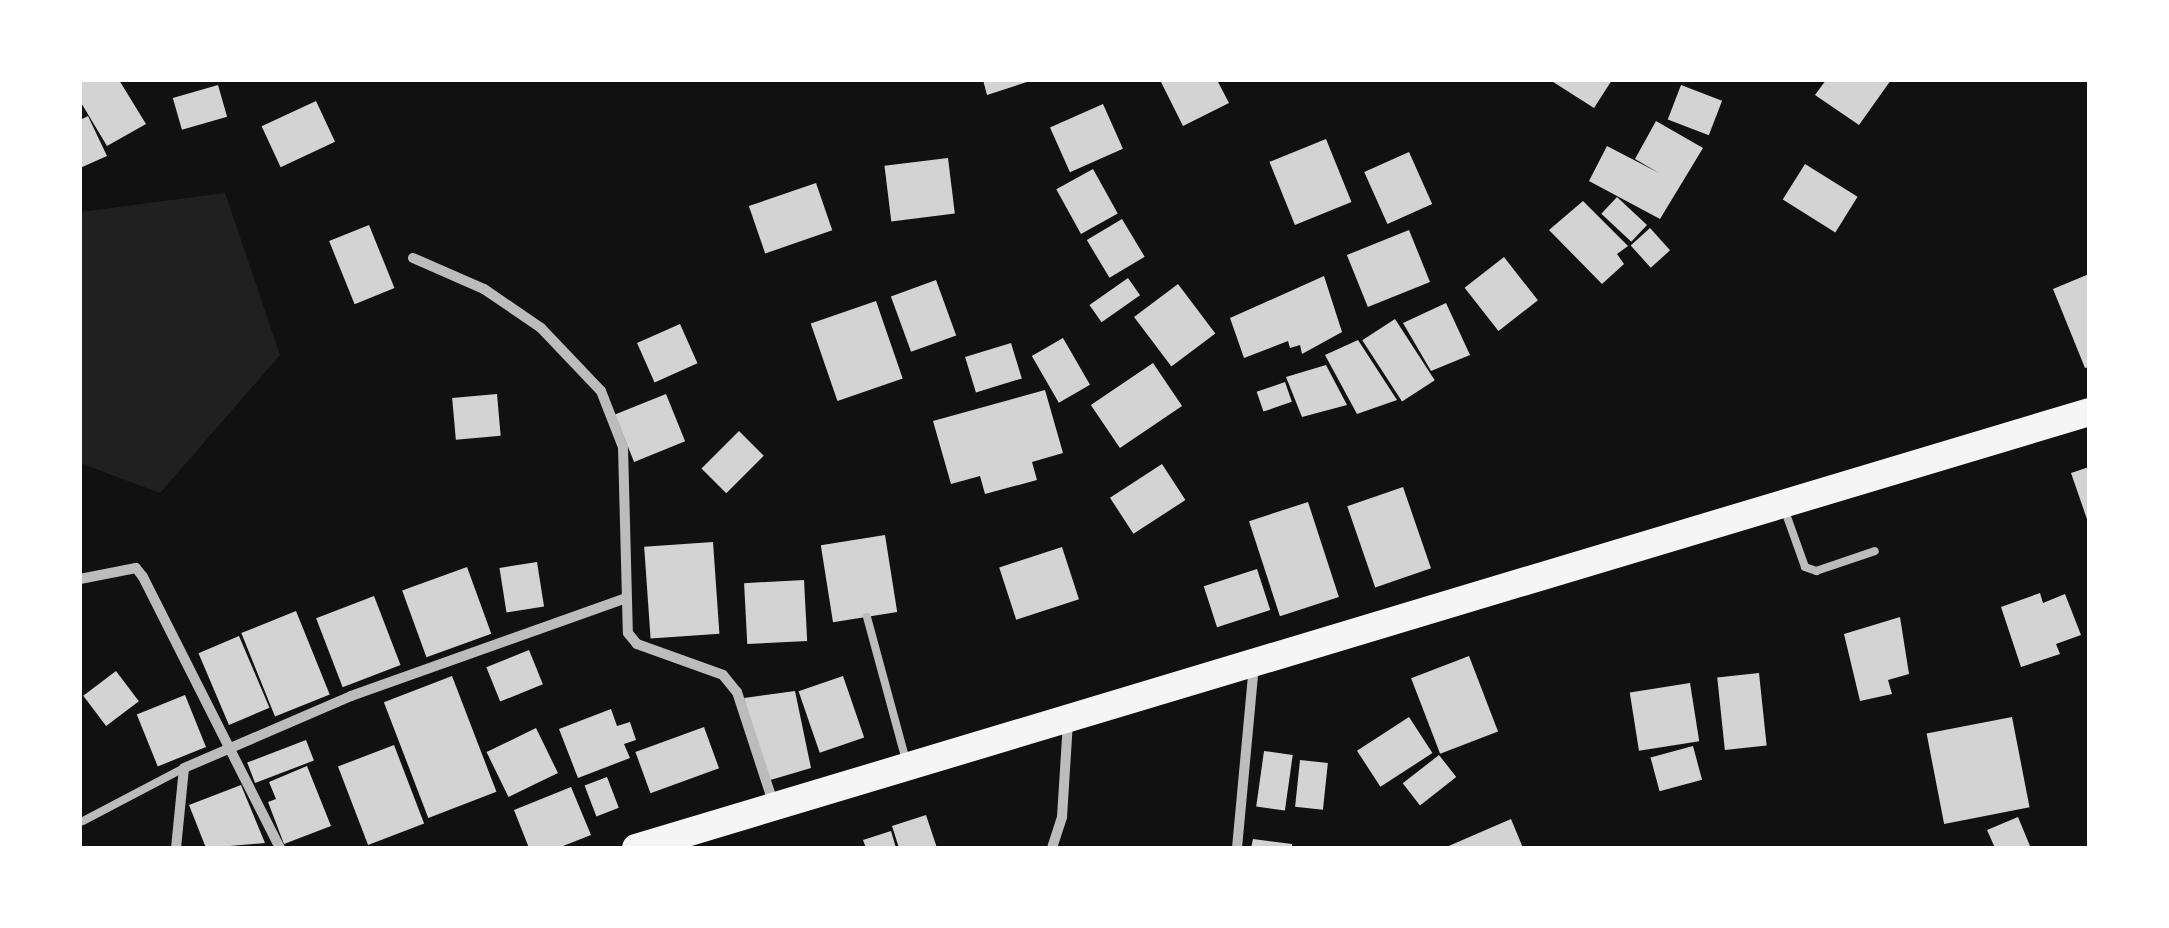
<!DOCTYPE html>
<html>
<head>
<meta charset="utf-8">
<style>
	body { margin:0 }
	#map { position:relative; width:2169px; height:928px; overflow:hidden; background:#111; font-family:Barlow,sans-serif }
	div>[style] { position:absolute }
	.green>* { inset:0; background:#202020 }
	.building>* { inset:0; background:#d3d3d3; transform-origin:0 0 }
	.service>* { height:8px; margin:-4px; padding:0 4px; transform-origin:4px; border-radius:4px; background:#bcbcbc }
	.minor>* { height:10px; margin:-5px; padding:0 5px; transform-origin:5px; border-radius:5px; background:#bcbcbc }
	.trunk>* { height:28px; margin:-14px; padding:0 14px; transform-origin:14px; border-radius:14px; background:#f5f5f5 }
	span { translate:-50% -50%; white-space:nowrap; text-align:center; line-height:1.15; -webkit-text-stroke:8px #fff; paint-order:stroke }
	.frame { position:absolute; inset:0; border:82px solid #fff; pointer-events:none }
</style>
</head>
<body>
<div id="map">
	<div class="green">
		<div style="clip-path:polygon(225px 193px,280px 355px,160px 493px,80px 463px,80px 212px)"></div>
	</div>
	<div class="building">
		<div style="clip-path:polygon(80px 80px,119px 80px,146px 124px,107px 146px,80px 101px)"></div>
		<div style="clip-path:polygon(983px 80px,1030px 80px,1030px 81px,987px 95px)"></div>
		<div style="clip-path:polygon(1160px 80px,1217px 80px,1229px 103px,1183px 126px)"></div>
		<div style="clip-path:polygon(1550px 80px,1612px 80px,1594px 108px)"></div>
		<div style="clip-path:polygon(1826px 80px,1891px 80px,1859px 125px,1815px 95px)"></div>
		<div style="left:218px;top:85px;width:33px;height:47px;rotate:74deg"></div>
		<div style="left:1681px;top:85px;width:44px;height:37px;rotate:21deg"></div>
		<div style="left:316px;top:101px;width:45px;height:60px;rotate:65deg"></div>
		<div style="left:1103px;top:104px;width:49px;height:58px;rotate:66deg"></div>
		<div style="clip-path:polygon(88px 116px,107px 156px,80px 168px,80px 120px)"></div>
		<div style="clip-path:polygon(1656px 121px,1703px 148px,1660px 219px,1589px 181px,1607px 146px,1659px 173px,1635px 159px)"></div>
		<div style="left:1326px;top:139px;width:68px;height:61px;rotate:68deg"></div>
		<div style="left:1409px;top:152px;width:57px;height:49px;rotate:66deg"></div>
		<div style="left:948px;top:158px;width:56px;height:64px;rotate:83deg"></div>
		<div style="left:1805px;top:164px;width:62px;height:42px;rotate:32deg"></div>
		<div style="left:1093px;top:169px;width:51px;height:42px;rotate:61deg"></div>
		<div style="left:816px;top:183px;width:50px;height:71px;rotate:71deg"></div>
		<div style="left:1617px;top:197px;width:41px;height:23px;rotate:43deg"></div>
		<div style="clip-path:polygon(1583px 201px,1628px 246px,1617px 254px,1624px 264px,1602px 284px,1549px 230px)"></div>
		<div style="left:1122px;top:219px;width:44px;height:41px;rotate:59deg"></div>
		<div style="left:369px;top:225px;width:68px;height:43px;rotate:68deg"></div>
		<div style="left:1650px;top:228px;width:30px;height:26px;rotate:48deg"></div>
		<div style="left:1409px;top:230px;width:56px;height:67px;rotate:68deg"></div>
		<div style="left:1504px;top:257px;width:55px;height:50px;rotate:52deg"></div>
		<div style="clip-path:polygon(2089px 274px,2089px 367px,2085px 368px,2053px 289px)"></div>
		<div style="clip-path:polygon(1324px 276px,1342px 332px,1302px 354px,1300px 345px,1290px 348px,1288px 341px,1244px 358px,1230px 318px)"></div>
		<div style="left:1128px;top:278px;width:21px;height:47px;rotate:55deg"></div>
		<div style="left:936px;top:280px;width:59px;height:48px;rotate:70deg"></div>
		<div style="left:1178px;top:284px;width:62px;height:55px;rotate:53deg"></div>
		<div style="left:876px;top:301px;width:82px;height:69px;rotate:71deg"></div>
		<div style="clip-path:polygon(1446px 303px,1470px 355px,1431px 371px,1403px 323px)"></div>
		<div style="left:1395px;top:319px;width:73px;height:39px;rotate:57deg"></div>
		<div style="left:680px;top:324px;width:43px;height:47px;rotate:66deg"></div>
		<div style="left:1063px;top:338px;width:54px;height:36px;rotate:60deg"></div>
		<div style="clip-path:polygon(1358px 340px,1397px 400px,1357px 414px,1325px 355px)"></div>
		<div style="left:1011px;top:343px;width:37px;height:48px;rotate:73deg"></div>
		<div style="left:1153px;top:363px;width:52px;height:75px;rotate:56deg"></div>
		<div style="clip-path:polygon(1326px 365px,1347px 405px,1302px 417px,1286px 377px)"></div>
		<div style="left:1285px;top:382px;width:21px;height:30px;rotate:71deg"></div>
		<div style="clip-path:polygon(1045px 390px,1063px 453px,1032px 462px,1037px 480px,985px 494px,980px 476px,951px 484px,933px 421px)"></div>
		<div style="left:497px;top:394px;width:42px;height:45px;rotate:85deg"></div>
		<div style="left:666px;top:394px;width:51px;height:55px;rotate:68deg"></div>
		<div style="left:739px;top:431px;width:35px;height:53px;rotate:45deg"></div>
		<div style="left:1162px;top:464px;width:43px;height:62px;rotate:57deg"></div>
		<div style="clip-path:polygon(2089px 467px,2089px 522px,2088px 522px,2071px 473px)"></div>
		<div style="left:1403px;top:487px;width:86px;height:59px;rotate:71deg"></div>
		<div style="left:1308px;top:502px;width:100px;height:62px;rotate:72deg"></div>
		<div style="left:885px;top:535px;width:78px;height:65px;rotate:81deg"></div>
		<div style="left:713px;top:542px;width:92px;height:69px;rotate:86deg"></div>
		<div style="left:1062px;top:547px;width:55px;height:66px;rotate:72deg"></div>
		<div style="left:537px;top:562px;width:45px;height:38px;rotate:81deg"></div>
		<div style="left:467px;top:567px;width:71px;height:69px;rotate:70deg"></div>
		<div style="left:1257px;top:569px;width:43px;height:56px;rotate:72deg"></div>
		<div style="left:804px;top:580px;width:61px;height:60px;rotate:87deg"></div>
		<div style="clip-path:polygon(2040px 593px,2043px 603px,2065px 594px,2081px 635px,2056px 644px,2060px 654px,2021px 667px,2001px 607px)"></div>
		<div style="left:374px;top:596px;width:74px;height:62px;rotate:69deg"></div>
		<div style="left:296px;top:611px;width:90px;height:59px;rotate:68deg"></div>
		<div style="clip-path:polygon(1900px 617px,1909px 674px,1888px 680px,1892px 694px,1860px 701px,1844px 634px)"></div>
		<div style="left:239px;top:636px;width:78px;height:44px;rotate:67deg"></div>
		<div style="left:529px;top:650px;width:37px;height:46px;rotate:68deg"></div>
		<div style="left:1469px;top:656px;width:81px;height:62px;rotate:69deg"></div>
		<div style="left:116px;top:671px;width:38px;height:41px;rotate:53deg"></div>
		<div style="left:1759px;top:673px;width:73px;height:42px;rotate:84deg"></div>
		<div style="left:452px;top:676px;width:124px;height:73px;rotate:69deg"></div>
		<div style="left:843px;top:676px;width:65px;height:47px;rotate:71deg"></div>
		<div style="left:1690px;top:683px;width:59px;height:61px;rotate:81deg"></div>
		<div style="clip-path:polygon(795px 691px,811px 768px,767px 781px,744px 698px)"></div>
		<div style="left:185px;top:695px;width:56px;height:52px;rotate:68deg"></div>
		<div style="clip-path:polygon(611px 709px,617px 726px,630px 722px,636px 740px,624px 744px,630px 758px,578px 778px,559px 729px)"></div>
		<div style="left:1409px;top:717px;width:43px;height:62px;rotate:57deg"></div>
		<div style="left:2012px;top:717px;width:92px;height:87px;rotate:79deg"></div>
		<div style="left:704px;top:727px;width:44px;height:73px;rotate:70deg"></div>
		<div style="left:536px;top:728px;width:50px;height:55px;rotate:64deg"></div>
		<div style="left:306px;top:740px;width:22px;height:63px;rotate:69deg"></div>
		<div style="left:394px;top:745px;width:84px;height:60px;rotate:69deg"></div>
		<div style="left:1693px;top:746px;width:35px;height:44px;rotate:75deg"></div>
		<div style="left:1264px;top:751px;width:29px;height:56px;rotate:8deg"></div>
		<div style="left:1439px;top:755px;width:28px;height:46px;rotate:52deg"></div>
		<div style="left:1300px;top:760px;width:28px;height:47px;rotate:6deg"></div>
		<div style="clip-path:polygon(307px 766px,331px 826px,284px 844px,268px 802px,276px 799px,269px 782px)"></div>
		<div style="left:607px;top:777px;width:33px;height:24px;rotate:69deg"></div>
		<div style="clip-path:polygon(241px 785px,265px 843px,206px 848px,189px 805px)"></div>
		<div style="clip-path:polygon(571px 787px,591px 835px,558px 848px,529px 848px,514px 810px)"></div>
		<div style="clip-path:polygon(926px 815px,937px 848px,899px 848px,892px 826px)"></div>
		<div style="clip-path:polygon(2018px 817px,2030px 846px,1995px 848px,1987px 830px)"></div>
		<div style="clip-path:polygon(1511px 819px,1523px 848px,1444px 848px)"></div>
		<div style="clip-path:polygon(891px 831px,896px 848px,866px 848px,863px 840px)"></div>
		<div style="clip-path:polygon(1253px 839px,1292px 844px,1292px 848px,1251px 848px)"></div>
	</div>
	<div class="service">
		<div style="left:1785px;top:511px;width:59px;rotate:70.3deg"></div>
		<div style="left:1805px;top:567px;width:12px;rotate:20deg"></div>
		<div style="left:1816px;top:571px;width:62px;rotate:-18.7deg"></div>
		<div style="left:867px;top:617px;width:149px;rotate:74.8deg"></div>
		<div style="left:83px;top:821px;width:114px;rotate:-27.7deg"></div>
	</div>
	<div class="minor">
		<div style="left:413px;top:258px;width:77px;rotate:23.6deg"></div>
		<div style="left:484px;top:289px;width:69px;rotate:34.4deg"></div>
		<div style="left:541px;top:328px;width:87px;rotate:46.4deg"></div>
		<div style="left:601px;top:391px;width:60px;rotate:68.6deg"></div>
		<div style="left:623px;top:447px;width:186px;rotate:88.5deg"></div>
		<div style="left:628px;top:633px;width:14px;rotate:51deg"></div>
		<div style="left:637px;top:644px;width:91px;rotate:19.8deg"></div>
		<div style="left:723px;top:675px;width:22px;rotate:51deg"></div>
		<div style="left:737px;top:692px;width:119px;rotate:71.9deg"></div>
		<div style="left:80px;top:579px;width:57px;rotate:-11.1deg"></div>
		<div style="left:136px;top:568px;width:11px;rotate:52deg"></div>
		<div style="left:143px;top:577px;width:304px;rotate:63.2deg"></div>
		<div style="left:176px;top:848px;width:80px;rotate:-84.3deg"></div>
		<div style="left:184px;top:768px;width:182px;rotate:-23.3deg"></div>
		<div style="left:351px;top:696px;width:290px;rotate:-19.6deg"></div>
		<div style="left:1052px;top:848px;width:33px;rotate:-72deg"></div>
		<div style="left:1062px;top:817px;width:95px;rotate:-86.4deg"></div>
		<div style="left:1237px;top:848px;width:185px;rotate:-84.7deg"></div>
	</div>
	<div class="trunk">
		<div style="left:636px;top:848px;width:1517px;rotate:-16.7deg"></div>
	</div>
	<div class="frame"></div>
</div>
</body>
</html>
